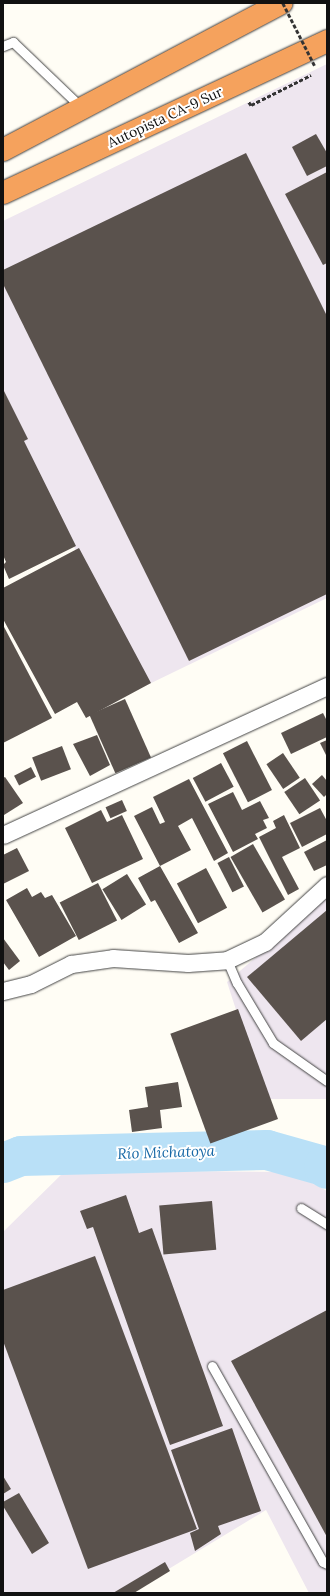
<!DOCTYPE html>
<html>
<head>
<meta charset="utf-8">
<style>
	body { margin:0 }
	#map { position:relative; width:330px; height:1596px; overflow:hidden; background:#fffdf5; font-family:Lora,serif }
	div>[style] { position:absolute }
	.industrial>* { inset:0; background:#eee6ef }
	.river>* { height:40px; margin:-20px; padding:0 20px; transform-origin:20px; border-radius:20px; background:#b9e0f7 }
	.building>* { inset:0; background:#5a524d; transform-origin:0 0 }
	.path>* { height:2.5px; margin-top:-1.25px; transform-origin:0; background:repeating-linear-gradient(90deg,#333 0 4px,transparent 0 6px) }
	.roads { filter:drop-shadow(0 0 1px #444) drop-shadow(0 0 1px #444) }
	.lane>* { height:9px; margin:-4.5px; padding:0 4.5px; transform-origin:4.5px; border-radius:4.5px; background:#fff }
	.street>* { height:17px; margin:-8.5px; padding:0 8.5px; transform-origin:8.5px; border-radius:8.5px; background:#fff }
	.highway>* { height:22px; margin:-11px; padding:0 11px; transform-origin:11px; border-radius:11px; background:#f5a25d }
	.path-bridge>* { height:2.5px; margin-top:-1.25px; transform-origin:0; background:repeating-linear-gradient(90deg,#333 0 4px,transparent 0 6px) }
	span { translate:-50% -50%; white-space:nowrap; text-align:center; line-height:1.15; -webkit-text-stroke:4px #fff; paint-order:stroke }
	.street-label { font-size:14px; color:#111 }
	.water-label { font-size:15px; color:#1768a6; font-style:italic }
	.frame { position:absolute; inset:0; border:4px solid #111; pointer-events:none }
</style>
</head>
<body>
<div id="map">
	<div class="industrial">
		<div style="clip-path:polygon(327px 64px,327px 598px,143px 687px,3px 403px,3px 221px)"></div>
		<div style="clip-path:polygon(327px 897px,327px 1099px,265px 1099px,227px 982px)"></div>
		<div style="clip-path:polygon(66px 1170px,292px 1172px,327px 1191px,327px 1593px,309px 1593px,266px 1510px,129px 1593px,3px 1593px,3px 1232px)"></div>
	</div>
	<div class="river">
		<div style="left:3px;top:1163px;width:19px;rotate:-21deg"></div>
		<div style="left:21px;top:1156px;width:246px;rotate:-1.4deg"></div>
		<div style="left:267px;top:1150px;width:59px;rotate:15.7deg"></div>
		<div style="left:324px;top:1166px;width:4px;rotate:45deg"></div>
	</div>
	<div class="building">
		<div style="clip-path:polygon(316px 134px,327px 153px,327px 166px,307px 176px,292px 147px)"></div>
		<div style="clip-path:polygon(246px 153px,327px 316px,327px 594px,189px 661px,3px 284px,3px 270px)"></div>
		<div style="clip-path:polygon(327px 172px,327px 263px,323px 265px,285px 194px)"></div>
		<div style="clip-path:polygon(3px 389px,28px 439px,24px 441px,76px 546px,9px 579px,3px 565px,6px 562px,3px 555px)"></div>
		<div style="clip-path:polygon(79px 548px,151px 683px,86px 718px,77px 702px,55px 714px,3px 619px,3px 588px)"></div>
		<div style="clip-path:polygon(3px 625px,52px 718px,3px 743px)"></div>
		<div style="left:125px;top:699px;width:64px;height:39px;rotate:66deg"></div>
		<div style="clip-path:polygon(323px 713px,327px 721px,327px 737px,291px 754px,281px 733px)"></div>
		<div style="clip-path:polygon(97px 735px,110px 765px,90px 776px,73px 744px)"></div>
		<div style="clip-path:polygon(327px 740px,327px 757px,320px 743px)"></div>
		<div style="left:247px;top:741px;width:55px;height:27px;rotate:63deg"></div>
		<div style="left:62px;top:746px;width:25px;height:32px;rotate:69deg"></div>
		<div style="left:283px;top:753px;width:30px;height:20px;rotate:56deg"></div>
		<div style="left:221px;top:763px;width:27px;height:32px;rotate:62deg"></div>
		<div style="left:31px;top:767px;width:11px;height:19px;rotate:63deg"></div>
		<div style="clip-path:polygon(322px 775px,327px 781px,327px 794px,324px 797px,312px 784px)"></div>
		<div style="clip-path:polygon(5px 777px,23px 803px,4px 815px,3px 778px)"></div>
		<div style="left:305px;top:778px;width:27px;height:25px;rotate:56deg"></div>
		<div style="clip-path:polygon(189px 779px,228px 853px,214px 861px,192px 818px,178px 826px,191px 850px,160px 866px,134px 816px,152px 807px,160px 824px,165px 822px,153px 797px)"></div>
		<div style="clip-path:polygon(233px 792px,242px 810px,260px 801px,269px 818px,263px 820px,267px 828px,255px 834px,258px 839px,233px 852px,208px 804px)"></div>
		<div style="left:122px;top:800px;width:12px;height:18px;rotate:66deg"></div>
		<div style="clip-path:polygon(320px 808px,327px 821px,327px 834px,302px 847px,290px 823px)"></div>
		<div style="clip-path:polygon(101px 810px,107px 822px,122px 815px,143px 859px,92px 883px,65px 828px)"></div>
		<div style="clip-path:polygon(284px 815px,300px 848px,282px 857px,299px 889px,288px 895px,259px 837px,276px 828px,273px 821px)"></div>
		<div style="clip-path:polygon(327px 840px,327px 865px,314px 871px,304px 852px)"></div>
		<div style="left:253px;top:844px;width:64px;height:26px;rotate:60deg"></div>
		<div style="clip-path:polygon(17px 848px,29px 871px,3px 884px,3px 855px)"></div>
		<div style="left:229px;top:857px;width:33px;height:13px;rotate:63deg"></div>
		<div style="clip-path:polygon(160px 866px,198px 933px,179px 943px,155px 900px,151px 902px,138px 878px)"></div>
		<div style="left:206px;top:868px;width:45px;height:33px;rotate:62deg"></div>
		<div style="left:127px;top:874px;width:36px;height:29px;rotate:58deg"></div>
		<div style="left:98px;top:883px;width:42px;height:43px;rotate:63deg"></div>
		<div style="clip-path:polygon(27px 888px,32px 897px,41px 892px,45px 898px,52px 895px,76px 936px,39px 957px,6px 900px)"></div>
		<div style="clip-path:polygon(327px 910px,327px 1019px,301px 1041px,247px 977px)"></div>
		<div style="clip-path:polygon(3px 938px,20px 961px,9px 970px,3px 962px)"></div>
		<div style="left:238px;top:1009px;width:117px;height:72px;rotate:70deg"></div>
		<div style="clip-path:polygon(178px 1082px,182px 1107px,160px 1110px,162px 1128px,132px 1132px,129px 1110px,148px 1107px,145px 1087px)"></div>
		<div style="clip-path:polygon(126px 1195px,139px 1233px,152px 1228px,223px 1426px,170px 1445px,93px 1227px,87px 1229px,80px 1211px)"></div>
		<div style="left:212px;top:1201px;width:49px;height:53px;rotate:85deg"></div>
		<div style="clip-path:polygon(95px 1256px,197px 1529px,88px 1569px,3px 1341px,3px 1290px)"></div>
		<div style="clip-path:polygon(327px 1310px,327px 1537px,231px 1361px)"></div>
		<div style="clip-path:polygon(232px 1428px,261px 1511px,218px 1526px,221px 1534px,195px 1551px,190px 1533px,199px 1529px,171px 1450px)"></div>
		<div style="clip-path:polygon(3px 1476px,11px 1489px,3px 1494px)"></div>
		<div style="clip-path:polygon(19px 1493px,49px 1543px,32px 1554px,3px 1506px,3px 1502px)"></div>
		<div style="clip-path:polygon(165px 1562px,170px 1571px,134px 1593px,113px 1593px)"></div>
	</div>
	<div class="path">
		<div style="left:206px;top:3px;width:3px"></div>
		<div style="left:249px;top:102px;width:4px;rotate:56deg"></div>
		<div style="left:251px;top:105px;width:67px;rotate:-26.6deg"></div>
	</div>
	<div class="roads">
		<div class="lane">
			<div style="left:3px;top:46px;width:11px;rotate:-22deg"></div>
			<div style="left:13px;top:42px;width:95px;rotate:43.7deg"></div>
			<div style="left:227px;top:960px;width:25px;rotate:67deg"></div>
			<div style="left:237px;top:983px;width:70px;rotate:59deg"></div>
			<div style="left:273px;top:1043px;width:66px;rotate:35.1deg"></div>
			<div style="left:301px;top:1208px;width:31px;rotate:32deg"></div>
			<div style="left:212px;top:1366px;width:225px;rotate:60.5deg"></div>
			<div style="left:323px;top:1562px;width:4px;rotate:27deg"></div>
		</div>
		<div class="street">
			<div style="left:3px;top:835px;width:357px;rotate:-24.7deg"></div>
			<div style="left:3px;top:991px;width:29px;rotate:-14deg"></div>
			<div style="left:31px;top:984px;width:45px;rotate:-26.6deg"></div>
			<div style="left:71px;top:964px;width:42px;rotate:-8.1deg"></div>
			<div style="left:113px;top:958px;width:75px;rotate:3.8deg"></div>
			<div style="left:188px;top:963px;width:39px;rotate:-4deg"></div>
			<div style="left:227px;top:960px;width:42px;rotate:-25.3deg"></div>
			<div style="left:265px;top:942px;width:84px;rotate:-42.6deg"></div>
		</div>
		<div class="highway">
			<div style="left:3px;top:150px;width:315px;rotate:-27.8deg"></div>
			<div style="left:3px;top:193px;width:358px;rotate:-25.1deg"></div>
		</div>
	</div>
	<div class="path-bridge">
		<div style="left:283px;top:3px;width:71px;rotate:63.1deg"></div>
	</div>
	<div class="street-label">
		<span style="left:165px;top:117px;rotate:-25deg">Autopista CA-9 Sur</span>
	</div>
	<div class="water-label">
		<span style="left:166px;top:1152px;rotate:-2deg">Río Michatoya</span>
	</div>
	<div class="frame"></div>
</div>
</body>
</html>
